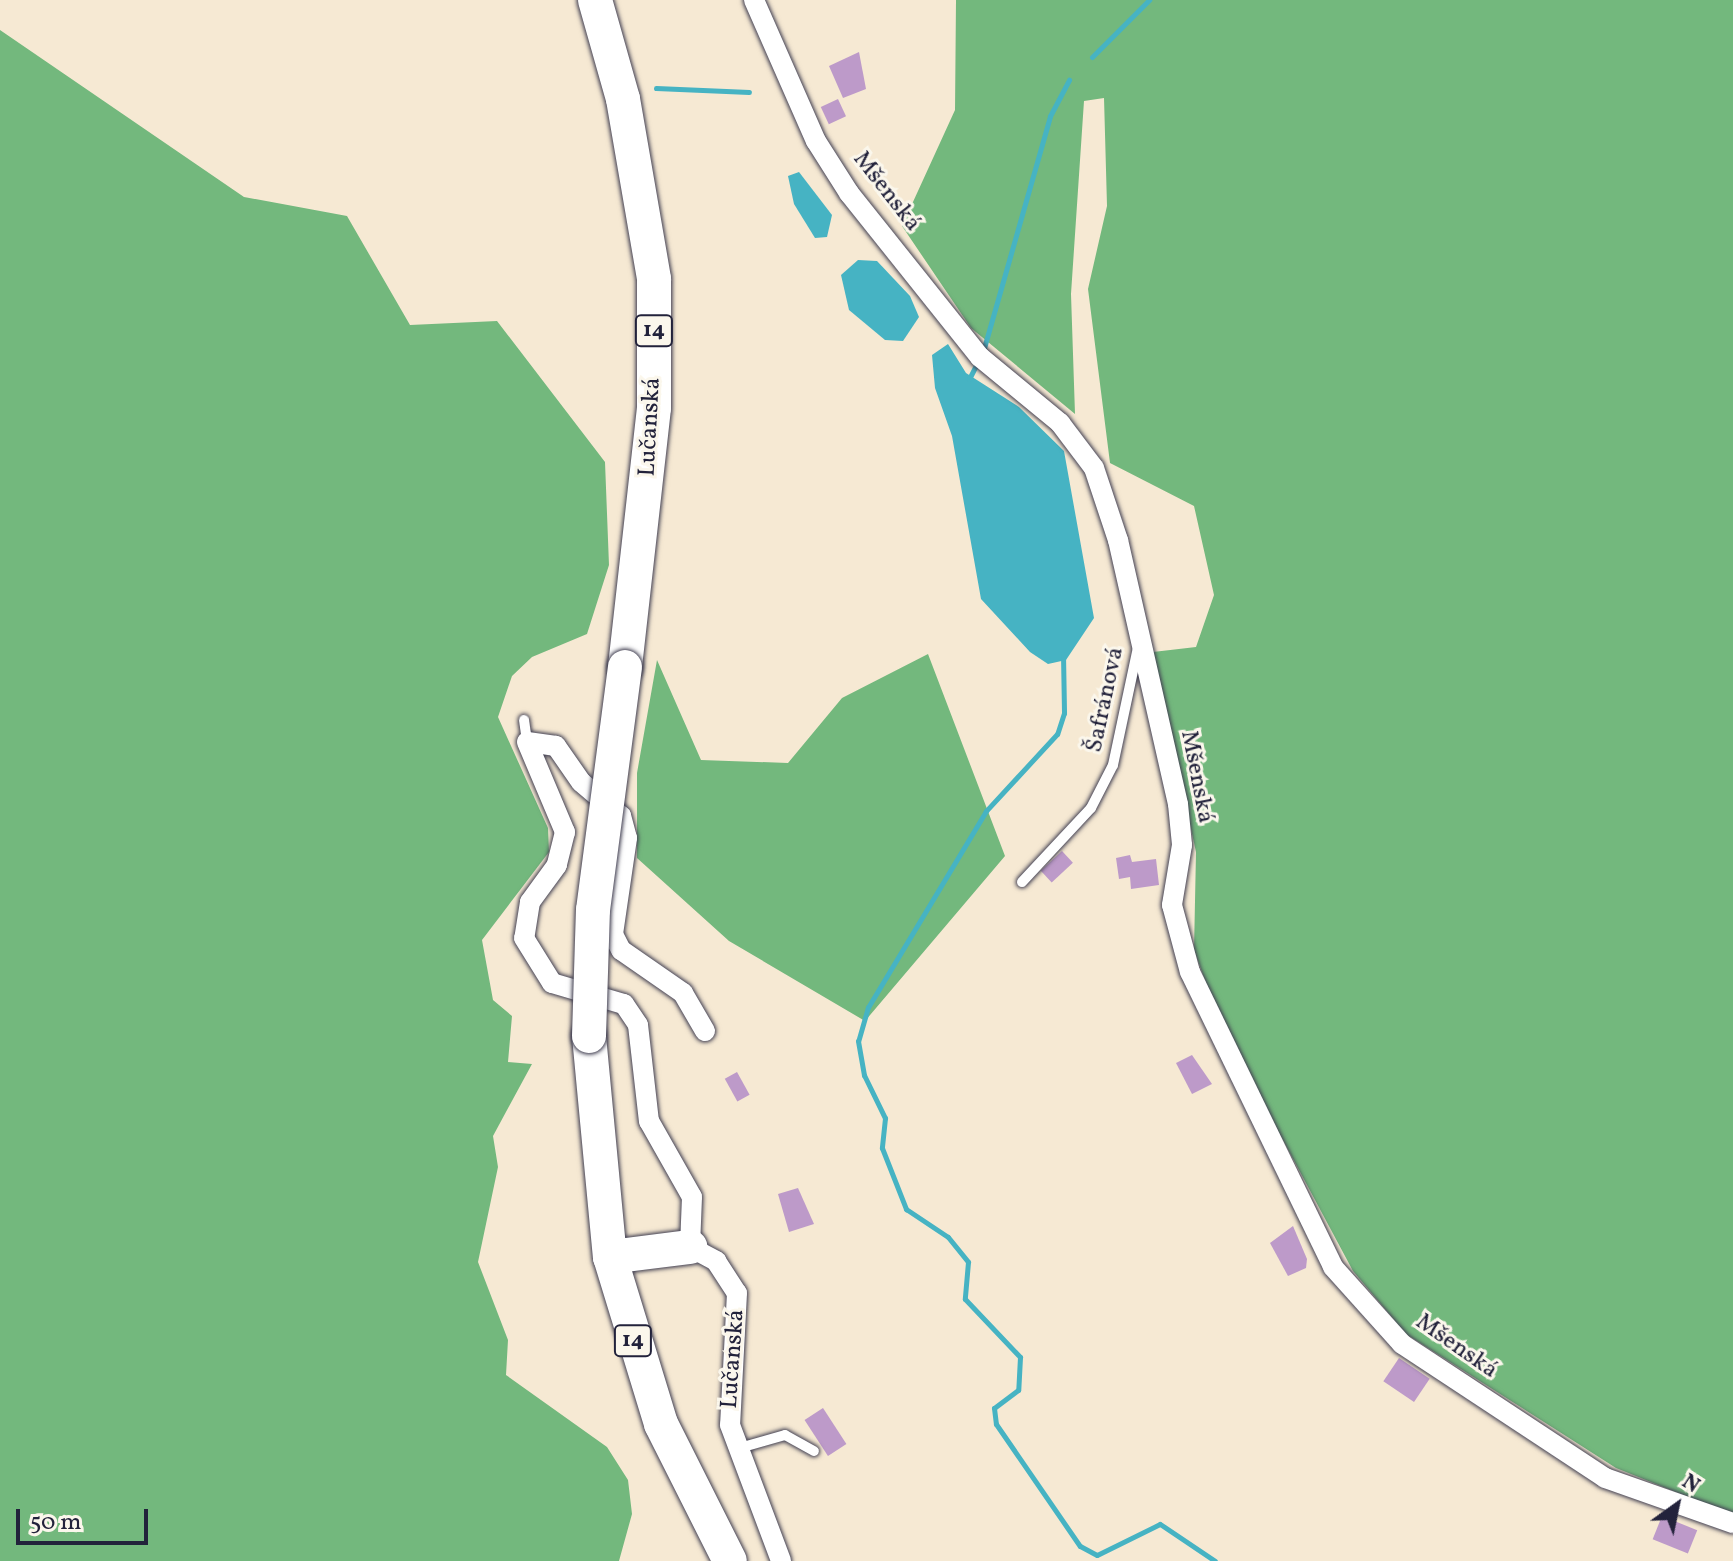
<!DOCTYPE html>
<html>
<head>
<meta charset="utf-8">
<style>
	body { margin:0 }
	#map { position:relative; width:1733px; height:1561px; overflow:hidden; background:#f6e9d3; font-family:Vollkorn,serif }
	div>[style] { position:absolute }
	.forest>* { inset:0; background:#73b87d }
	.water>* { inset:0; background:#46b3c3 }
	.stream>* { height:5px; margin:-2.5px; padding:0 2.5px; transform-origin:2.5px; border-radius:2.5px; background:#46b3c3 }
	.building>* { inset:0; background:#bd9ac9; transform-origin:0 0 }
	.roads { filter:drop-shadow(0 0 2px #424052) drop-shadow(0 0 2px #424052) }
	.lane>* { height:10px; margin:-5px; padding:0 5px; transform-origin:5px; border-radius:5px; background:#fff }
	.street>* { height:20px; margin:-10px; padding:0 10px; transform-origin:10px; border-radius:10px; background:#fff }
	.primary>* { height:34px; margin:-17px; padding:0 17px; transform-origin:17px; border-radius:17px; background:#fff }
	.bridges { filter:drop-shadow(0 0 2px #424052) drop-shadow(0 0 2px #424052) }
	.primary-bridge>* { height:34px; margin:-17px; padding:0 17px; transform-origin:17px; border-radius:17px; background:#fff }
	span { translate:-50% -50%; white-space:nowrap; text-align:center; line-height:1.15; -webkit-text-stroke:6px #fbf7ec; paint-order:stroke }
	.shield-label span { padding:2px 6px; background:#fbf7ec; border:2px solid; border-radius:6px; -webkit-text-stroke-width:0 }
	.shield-label { font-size:22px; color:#22223b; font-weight:700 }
	.street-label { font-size:24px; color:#22223b }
	.north { position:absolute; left:1637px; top:1465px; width:80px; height:80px; -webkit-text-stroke:6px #fbf7ec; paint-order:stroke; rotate:33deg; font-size:22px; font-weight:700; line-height:32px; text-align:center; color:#22223b }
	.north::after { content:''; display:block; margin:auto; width:28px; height:36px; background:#22223b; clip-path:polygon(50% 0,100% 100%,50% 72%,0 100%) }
	.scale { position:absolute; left:16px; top:1509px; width:132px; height:36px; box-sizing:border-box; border:4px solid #22223b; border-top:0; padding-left:10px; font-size:24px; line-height:28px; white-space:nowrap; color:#22223b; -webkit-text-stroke:6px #fbf7ec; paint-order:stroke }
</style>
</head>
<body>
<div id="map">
	<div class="forest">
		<div style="clip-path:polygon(956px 0,1733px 0,1733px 1515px,1616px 1468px,1406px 1334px,1353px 1271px,1221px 1024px,1194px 950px,1196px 852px,1153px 652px,1196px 647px,1214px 595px,1194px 506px,1110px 463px,1088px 289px,1107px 206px,1104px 98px,1084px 101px,1071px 294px,1075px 414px,971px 328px,902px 226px,955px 110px)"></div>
		<div style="clip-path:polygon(0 30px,244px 197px,347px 216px,410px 325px,497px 321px,605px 462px,609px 565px,587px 634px,532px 657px,512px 676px,498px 717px,548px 828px,549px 852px,482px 940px,493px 1000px,512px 1016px,508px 1062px,532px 1064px,493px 1136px,498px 1167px,478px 1262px,508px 1340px,506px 1375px,607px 1447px,628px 1480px,632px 1514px,619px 1561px,0 1561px)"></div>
		<div style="clip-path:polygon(928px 654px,1005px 856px,865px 1021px,729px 941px,637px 858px,637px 773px,657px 660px,701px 760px,788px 763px,842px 698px)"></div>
	</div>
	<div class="water">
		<div style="clip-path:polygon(799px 172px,832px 215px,827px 237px,815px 238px,794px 204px,788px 176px)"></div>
		<div style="clip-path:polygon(858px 260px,877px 261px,910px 296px,919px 317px,903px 341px,885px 340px,849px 310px,841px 275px)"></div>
		<div style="clip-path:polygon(948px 344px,966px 373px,1019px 407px,1064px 451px,1094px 618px,1066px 660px,1048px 664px,1030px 652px,981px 599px,952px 436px,935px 388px,932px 355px)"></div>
	</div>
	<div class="stream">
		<div style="left:1092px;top:57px;width:81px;rotate:-45deg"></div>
		<div style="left:656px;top:88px;width:93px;rotate:2.5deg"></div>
		<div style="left:984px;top:348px;width:241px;rotate:-74.1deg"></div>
		<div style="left:1050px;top:116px;width:41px;rotate:-62.2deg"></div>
		<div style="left:969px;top:379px;width:16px;rotate:-63deg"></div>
		<div style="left:1063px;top:654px;width:59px;rotate:89deg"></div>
		<div style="left:1064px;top:713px;width:22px;rotate:108deg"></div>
		<div style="left:1057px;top:734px;width:105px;rotate:132.7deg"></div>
		<div style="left:986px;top:811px;width:229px;rotate:121deg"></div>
		<div style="left:868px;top:1007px;width:35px;rotate:106deg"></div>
		<div style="left:858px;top:1041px;width:35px;rotate:80deg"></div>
		<div style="left:864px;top:1075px;width:48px;rotate:64deg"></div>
		<div style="left:885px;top:1118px;width:30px;rotate:96deg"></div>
		<div style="left:882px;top:1148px;width:66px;rotate:68.5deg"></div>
		<div style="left:906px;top:1209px;width:50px;rotate:33.7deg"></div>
		<div style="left:948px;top:1237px;width:32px;rotate:51deg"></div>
		<div style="left:968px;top:1262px;width:37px;rotate:95deg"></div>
		<div style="left:965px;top:1299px;width:80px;rotate:46.5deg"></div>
		<div style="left:1020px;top:1357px;width:33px;rotate:93deg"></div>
		<div style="left:1018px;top:1390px;width:30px;rotate:143deg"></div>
		<div style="left:994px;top:1408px;width:16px;rotate:83deg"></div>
		<div style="left:996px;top:1424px;width:148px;rotate:55.5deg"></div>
		<div style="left:1080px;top:1546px;width:19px;rotate:28deg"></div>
		<div style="left:1097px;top:1555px;width:70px;rotate:-26.2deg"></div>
		<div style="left:1160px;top:1524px;width:66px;rotate:33.9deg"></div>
	</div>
	<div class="building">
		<div style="clip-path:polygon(859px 52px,866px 89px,843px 98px,829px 66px)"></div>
		<div style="left:838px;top:99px;width:19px;height:19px;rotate:65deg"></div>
		<div style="left:1062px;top:851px;width:16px;height:29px;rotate:47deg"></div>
		<div style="clip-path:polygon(1130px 855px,1132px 862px,1156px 859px,1159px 885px,1131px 889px,1130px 877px,1119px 879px,1116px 858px)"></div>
		<div style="clip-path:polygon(1192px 1055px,1212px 1084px,1192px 1094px,1176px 1063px)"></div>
		<div style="left:737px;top:1072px;width:26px;height:14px;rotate:61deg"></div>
		<div style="clip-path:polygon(798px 1188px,814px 1224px,789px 1232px,778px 1194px)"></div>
		<div style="clip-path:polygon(1293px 1226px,1307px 1259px,1306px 1268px,1288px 1276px,1270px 1243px)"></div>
		<div style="left:1399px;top:1358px;width:37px;height:28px;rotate:34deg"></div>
		<div style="left:823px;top:1408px;width:43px;height:22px;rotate:57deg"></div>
		<div style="left:1662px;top:1516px;width:38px;height:25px;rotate:22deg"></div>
	</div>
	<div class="roads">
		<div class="lane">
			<div style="left:524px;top:720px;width:22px;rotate:82deg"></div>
			<div style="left:1022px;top:882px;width:101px;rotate:-47deg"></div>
			<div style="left:1091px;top:808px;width:48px;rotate:-62.9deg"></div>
			<div style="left:1113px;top:765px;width:116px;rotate:-78deg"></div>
			<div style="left:736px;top:1449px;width:51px;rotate:-15.9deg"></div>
			<div style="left:785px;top:1435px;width:33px;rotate:29deg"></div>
		</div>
		<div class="street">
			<div style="left:754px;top:0;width:154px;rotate:66.3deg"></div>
			<div style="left:816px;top:141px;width:62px;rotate:57.6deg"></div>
			<div style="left:849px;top:193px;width:210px;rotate:51.4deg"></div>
			<div style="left:980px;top:357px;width:104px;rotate:39.5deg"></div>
			<div style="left:1060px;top:423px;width:56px;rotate:52.9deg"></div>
			<div style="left:1094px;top:468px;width:76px;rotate:71.6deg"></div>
			<div style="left:1118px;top:540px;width:271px;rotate:77.2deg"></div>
			<div style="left:1178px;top:804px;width:41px;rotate:84.4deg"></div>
			<div style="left:1182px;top:845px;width:61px;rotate:99.5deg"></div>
			<div style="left:1172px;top:905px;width:69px;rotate:75deg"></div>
			<div style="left:1190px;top:972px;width:328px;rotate:64.1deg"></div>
			<div style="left:1333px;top:1267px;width:103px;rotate:48.1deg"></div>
			<div style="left:1402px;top:1344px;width:243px;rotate:33.4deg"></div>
			<div style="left:1605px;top:1478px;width:136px;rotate:19.4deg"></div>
			<div style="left:705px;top:1031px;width:44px;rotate:-120.1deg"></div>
			<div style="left:683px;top:993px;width:75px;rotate:-145.3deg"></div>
			<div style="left:621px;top:950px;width:18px;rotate:-117deg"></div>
			<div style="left:613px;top:934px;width:97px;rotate:-81.7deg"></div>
			<div style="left:627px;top:838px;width:23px;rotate:-105deg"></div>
			<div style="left:621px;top:816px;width:52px;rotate:-139.6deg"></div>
			<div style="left:581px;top:782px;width:44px;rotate:-124.8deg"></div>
			<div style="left:556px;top:746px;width:29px;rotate:-172deg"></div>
			<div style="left:527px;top:742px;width:98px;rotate:67.1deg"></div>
			<div style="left:565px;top:832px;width:34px;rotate:104deg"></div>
			<div style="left:557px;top:865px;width:46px;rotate:126.1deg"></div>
			<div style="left:530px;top:902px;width:36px;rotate:99deg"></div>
			<div style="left:524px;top:938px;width:53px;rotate:58.1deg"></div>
			<div style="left:552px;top:983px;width:75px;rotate:16.3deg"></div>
			<div style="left:624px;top:1004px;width:25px;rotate:56deg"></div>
			<div style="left:638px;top:1025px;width:97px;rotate:83.5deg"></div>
			<div style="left:649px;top:1121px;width:87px;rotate:60.5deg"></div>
			<div style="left:692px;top:1197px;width:50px;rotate:92.3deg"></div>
			<div style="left:690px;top:1247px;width:30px;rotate:28deg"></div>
			<div style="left:716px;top:1261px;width:38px;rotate:57deg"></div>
			<div style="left:737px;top:1293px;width:132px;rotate:93deg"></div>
			<div style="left:730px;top:1425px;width:145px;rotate:69.4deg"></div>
		</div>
		<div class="primary">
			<div style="left:595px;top:0;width:103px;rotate:74.2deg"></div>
			<div style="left:623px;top:99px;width:183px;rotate:80.2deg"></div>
			<div style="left:654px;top:279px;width:129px;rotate:90deg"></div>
			<div style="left:654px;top:408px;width:261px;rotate:96.4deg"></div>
			<div style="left:589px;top:1036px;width:222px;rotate:84.6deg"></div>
			<div style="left:610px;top:1257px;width:175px;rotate:73deg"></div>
			<div style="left:661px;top:1424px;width:153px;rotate:63.3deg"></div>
			<div style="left:610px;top:1257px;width:81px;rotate:-7.1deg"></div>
		</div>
	</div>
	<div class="bridges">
		<div class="primary-bridge">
			<div style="left:589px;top:1036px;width:126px;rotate:-88.2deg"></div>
			<div style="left:593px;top:910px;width:245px;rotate:-82.5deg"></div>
		</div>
	</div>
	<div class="shield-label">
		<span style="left:654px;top:331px">14</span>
		<span style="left:633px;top:1341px">14</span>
	</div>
	<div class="street-label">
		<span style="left:886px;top:192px;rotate:52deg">Mšenská</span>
		<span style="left:651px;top:427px;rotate:-87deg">Lučanská</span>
		<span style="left:1106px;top:700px;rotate:-78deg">Šafránová</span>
		<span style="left:1196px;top:777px;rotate:79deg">Mšenská</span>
		<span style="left:1456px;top:1347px;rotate:35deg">Mšenská</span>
		<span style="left:734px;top:1359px;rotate:-86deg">Lučanská</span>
	</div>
	<div class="north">N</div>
	<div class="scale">50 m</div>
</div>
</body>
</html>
